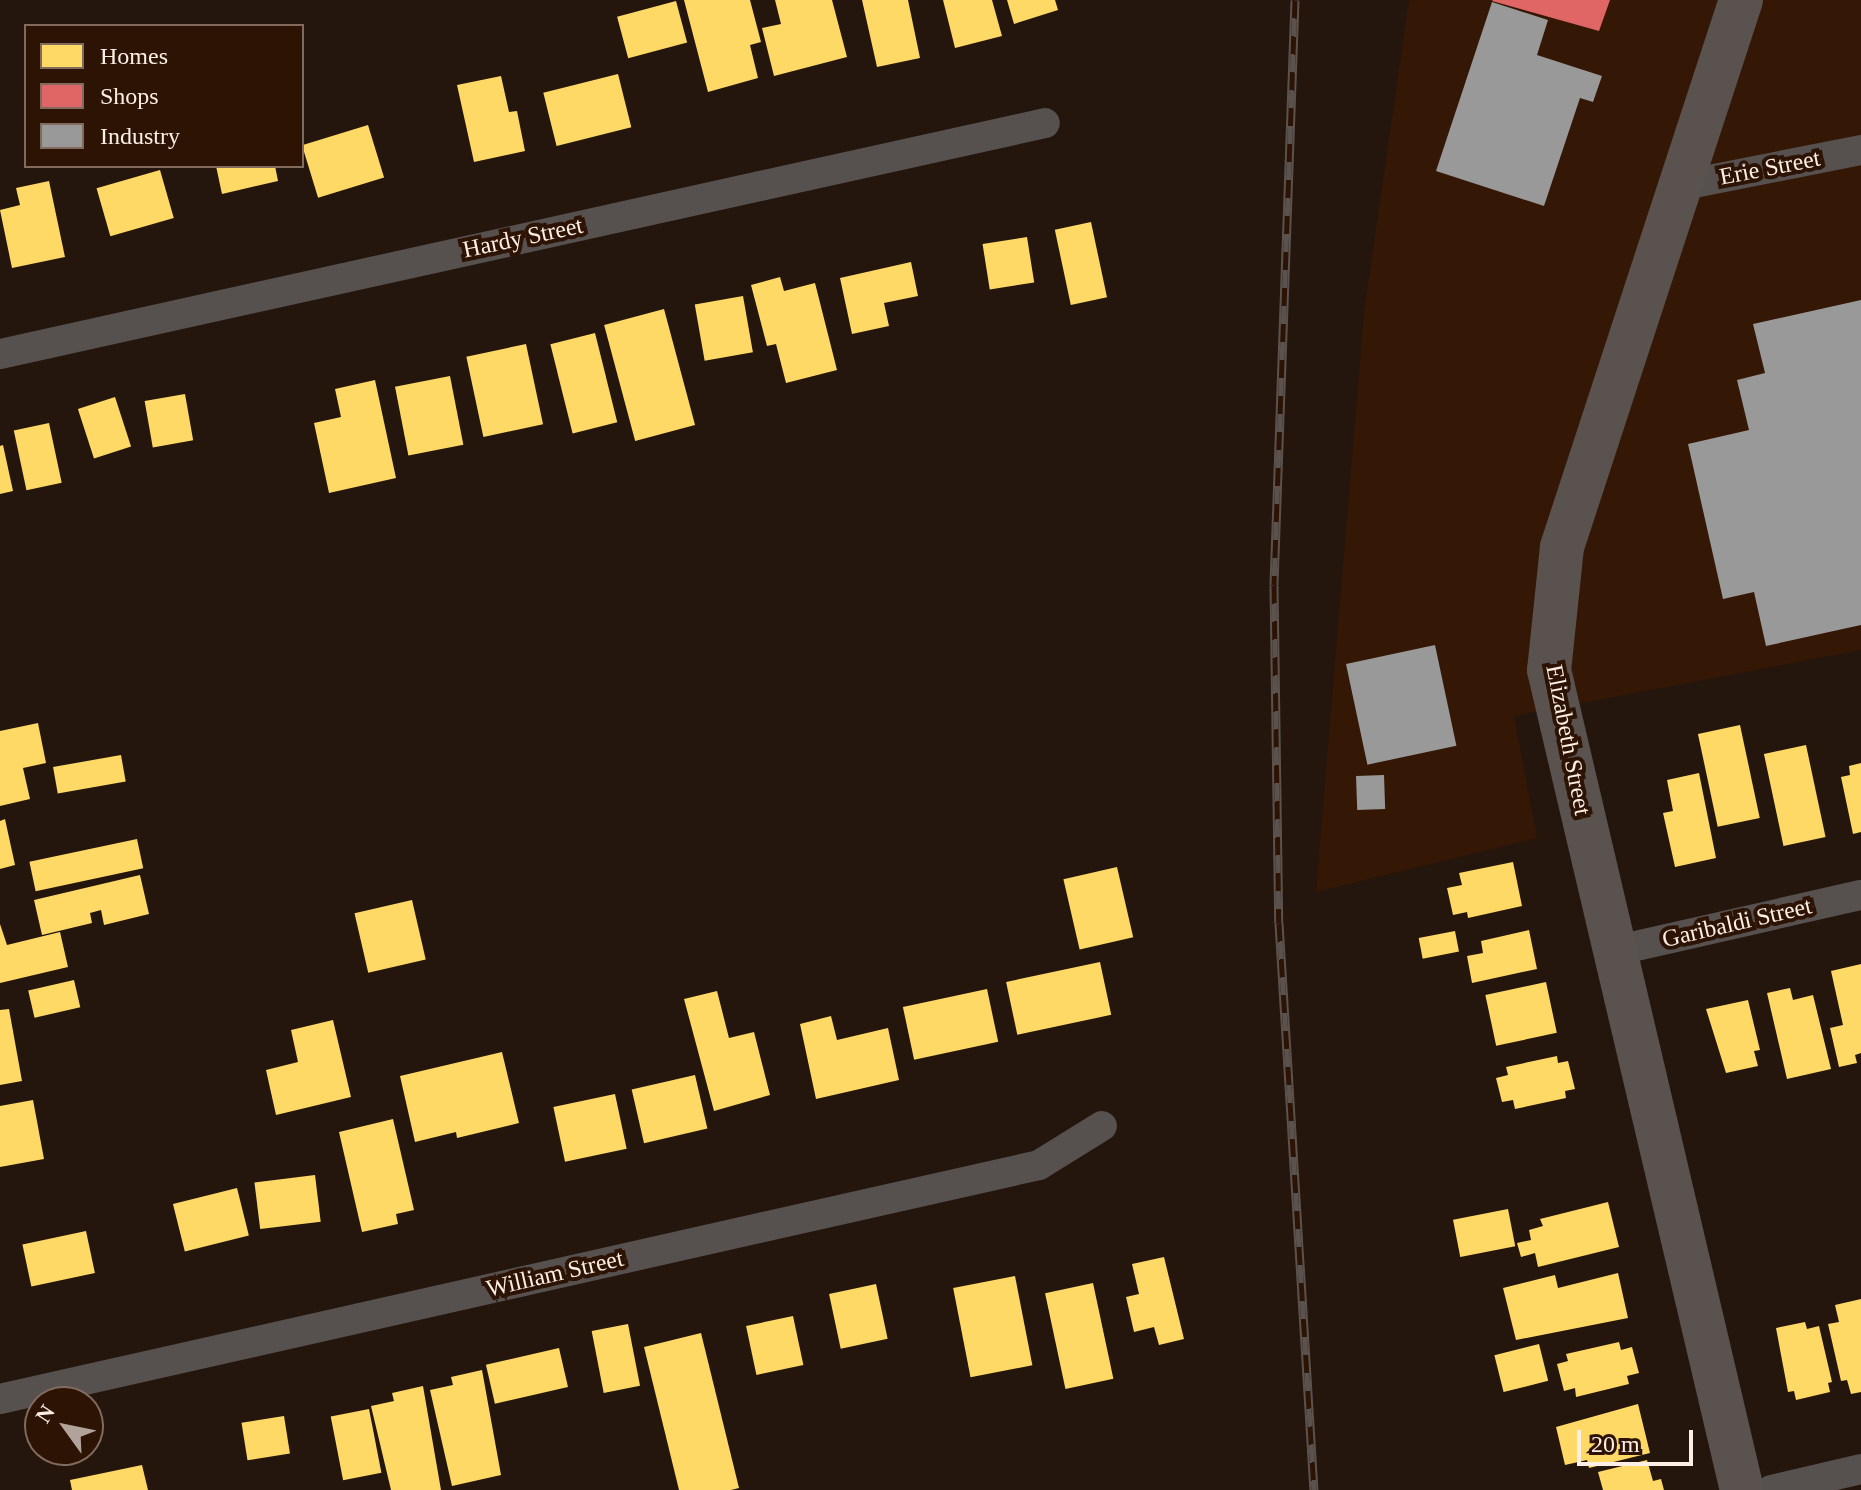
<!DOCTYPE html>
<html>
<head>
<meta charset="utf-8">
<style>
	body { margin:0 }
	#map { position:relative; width:1861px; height:1490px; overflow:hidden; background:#24160d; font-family:Georgia,serif }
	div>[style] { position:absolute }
	.built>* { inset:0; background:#341704 }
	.homes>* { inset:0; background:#ffd966; transform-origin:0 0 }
	.shops>* { inset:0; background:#e06666 }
	.industry>* { inset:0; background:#999; transform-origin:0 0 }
	.minor>* { height:30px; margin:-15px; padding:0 15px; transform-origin:15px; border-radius:15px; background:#56504e }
	.secondary>* { height:44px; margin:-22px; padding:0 22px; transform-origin:22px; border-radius:22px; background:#5a524e }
	.rail>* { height:9px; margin-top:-4.5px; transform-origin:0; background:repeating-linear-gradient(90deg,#2d1304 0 18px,#5b524e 0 36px); box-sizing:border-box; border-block:2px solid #5b524e }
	span { translate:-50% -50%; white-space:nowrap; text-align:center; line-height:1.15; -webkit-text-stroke:8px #2d1304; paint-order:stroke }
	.street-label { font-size:24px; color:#fdeee6 }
	.legend { position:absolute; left:24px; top:24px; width:280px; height:144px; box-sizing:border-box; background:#2d1304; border:2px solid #806b5e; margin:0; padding:10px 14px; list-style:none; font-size:24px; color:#fdeee6 }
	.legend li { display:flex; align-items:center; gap:16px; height:40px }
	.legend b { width:40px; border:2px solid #806b5e }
	.north { position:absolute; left:24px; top:1386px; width:80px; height:80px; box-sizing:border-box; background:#2d1304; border:2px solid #806b5e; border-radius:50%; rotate:303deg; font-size:22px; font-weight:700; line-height:32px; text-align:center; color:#fdeee6 }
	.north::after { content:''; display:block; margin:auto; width:28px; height:36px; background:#b1a29a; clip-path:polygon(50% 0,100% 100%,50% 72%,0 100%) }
	.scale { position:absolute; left:1577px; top:1430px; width:116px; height:36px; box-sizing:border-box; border:4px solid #fdeee6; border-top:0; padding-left:10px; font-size:24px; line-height:28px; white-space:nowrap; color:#fdeee6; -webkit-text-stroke:6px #2d1304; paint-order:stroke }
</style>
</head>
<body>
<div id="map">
	<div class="built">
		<div style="clip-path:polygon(1409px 0,1861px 0,1861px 650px,1514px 716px,1537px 838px,1316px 892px,1364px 312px)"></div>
	</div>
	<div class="homes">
		<div style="clip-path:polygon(684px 0,750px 0,761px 42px,750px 45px,758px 78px,708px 92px)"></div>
		<div style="clip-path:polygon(775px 0,832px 0,847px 57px,774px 76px,762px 28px,781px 24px)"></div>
		<div style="clip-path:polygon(862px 0,908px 0,920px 58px,877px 67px)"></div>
		<div style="clip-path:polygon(943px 0,992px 0,1002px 36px,955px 48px)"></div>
		<div style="clip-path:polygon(1007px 0,1055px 0,1058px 10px,1014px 24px)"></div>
		<div style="left:676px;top:1px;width:43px;height:61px;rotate:75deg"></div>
		<div style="left:618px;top:74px;width:55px;height:77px;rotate:76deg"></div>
		<div style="clip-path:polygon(501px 76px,509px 112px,517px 111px,525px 151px,474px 162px,457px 85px)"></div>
		<div style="left:368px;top:125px;width:55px;height:69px;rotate:73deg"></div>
		<div style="clip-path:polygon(216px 166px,275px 166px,278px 181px,222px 194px)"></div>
		<div style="left:160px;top:170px;width:50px;height:66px;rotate:74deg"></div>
		<div style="clip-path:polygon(49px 181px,65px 257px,12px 268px,0 210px,20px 205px,16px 188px)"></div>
		<div style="left:1091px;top:222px;width:77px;height:37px;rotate:78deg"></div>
		<div style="left:1027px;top:237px;width:46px;height:45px;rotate:81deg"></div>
		<div style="clip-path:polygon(911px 262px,918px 296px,884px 303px,889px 326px,852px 334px,840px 278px)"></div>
		<div style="clip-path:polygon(780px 277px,784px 291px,815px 283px,837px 370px,786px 383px,776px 344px,767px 346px,751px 285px)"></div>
		<div style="left:743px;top:296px;width:57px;height:49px;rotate:80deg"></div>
		<div style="left:664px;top:309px;width:120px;height:62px;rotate:75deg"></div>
		<div style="left:595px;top:333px;width:92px;height:46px;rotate:76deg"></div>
		<div style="left:526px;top:344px;width:82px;height:61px;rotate:78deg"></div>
		<div style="left:450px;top:376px;width:70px;height:56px;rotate:79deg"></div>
		<div style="clip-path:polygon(375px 380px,396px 478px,329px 493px,314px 423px,341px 417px,335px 389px)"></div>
		<div style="left:185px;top:394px;width:47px;height:41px;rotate:80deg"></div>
		<div style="left:115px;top:397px;width:52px;height:39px;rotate:72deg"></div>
		<div style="left:49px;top:423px;width:61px;height:36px;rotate:78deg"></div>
		<div style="clip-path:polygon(3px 445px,13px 491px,0 494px,0 446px)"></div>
		<div style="clip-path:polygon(38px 723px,46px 763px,23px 768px,30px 799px,0 806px,0 731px)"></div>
		<div style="left:1740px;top:725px;width:95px;height:43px;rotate:78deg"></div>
		<div style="left:1806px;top:745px;width:94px;height:43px;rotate:78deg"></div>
		<div style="left:121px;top:755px;width:27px;height:69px;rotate:80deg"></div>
		<div style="clip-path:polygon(1861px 763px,1861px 832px,1853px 834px,1841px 777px,1850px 775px,1849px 766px)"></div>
		<div style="clip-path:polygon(1699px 773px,1716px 858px,1675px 867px,1663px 813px,1673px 811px,1667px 780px)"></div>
		<div style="clip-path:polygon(5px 819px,15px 865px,0 869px,0 821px)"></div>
		<div style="left:137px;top:839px;width:30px;height:110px;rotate:78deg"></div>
		<div style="clip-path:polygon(1513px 862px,1522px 906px,1468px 918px,1467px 912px,1453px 915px,1447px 888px,1462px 885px,1459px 873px)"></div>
		<div style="left:1117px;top:867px;width:72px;height:55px;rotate:77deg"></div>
		<div style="clip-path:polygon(140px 875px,149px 914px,104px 925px,101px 910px,90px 913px,92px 923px,42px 935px,34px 900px)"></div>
		<div style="left:412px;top:900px;width:61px;height:59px;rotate:77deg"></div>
		<div style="clip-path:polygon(0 924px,7px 945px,60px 932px,68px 967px,0 983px)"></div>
		<div style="clip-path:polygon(1529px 930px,1537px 969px,1472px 983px,1467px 956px,1483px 953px,1481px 941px)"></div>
		<div style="left:1455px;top:931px;width:21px;height:37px;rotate:79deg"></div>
		<div style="left:1100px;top:962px;width:54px;height:96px;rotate:78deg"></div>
		<div style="clip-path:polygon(1861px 964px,1861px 1053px,1855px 1055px,1857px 1063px,1839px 1067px,1830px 1028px,1843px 1025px,1831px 971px)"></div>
		<div style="left:74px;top:980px;width:28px;height:47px;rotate:77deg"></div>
		<div style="left:1546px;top:982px;width:52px;height:62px;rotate:78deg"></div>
		<div style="clip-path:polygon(1790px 988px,1793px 1000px,1813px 995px,1831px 1069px,1787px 1079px,1767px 993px)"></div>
		<div style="left:987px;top:989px;width:54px;height:86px;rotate:78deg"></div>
		<div style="clip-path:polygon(717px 991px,729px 1038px,754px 1032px,770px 1095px,714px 1111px,684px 999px)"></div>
		<div style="clip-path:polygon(1748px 1000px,1760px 1050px,1754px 1051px,1758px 1066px,1726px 1073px,1706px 1009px)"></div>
		<div style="clip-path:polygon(9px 1009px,22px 1081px,0 1085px,0 1010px)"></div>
		<div style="clip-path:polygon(831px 1016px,837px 1040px,888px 1028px,899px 1080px,816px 1099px,800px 1024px)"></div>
		<div style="clip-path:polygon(333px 1020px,351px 1097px,276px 1115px,266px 1070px,298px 1062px,291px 1030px)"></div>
		<div style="clip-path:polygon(502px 1052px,519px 1123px,457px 1138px,456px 1132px,415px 1142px,400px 1076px)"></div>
		<div style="clip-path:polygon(1557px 1056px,1558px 1063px,1568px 1061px,1575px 1089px,1565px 1091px,1566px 1098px,1515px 1109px,1513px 1100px,1502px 1102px,1496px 1078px,1508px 1075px,1506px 1067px)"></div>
		<div style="left:695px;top:1075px;width:55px;height:65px;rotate:77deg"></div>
		<div style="left:615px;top:1094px;width:56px;height:63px;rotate:78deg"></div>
		<div style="clip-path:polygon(33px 1100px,44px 1159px,0 1167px,0 1106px)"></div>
		<div style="clip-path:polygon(393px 1119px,414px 1210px,396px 1214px,398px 1224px,362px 1232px,339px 1132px)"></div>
		<div style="left:315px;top:1175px;width:47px;height:61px;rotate:83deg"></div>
		<div style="left:237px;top:1188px;width:49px;height:66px;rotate:76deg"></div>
		<div style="clip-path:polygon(1608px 1202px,1619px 1247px,1538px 1267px,1535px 1253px,1521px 1257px,1517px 1243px,1531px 1240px,1529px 1230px,1543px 1226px,1540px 1219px)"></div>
		<div style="left:1508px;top:1209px;width:38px;height:56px;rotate:79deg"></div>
		<div style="left:86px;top:1231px;width:43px;height:65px;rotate:78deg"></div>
		<div style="clip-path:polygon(1164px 1257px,1184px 1339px,1159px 1345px,1154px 1327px,1134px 1332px,1126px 1297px,1139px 1294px,1132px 1264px)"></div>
		<div style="clip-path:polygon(1618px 1273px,1628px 1318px,1516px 1340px,1503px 1288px,1555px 1275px,1558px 1288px)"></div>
		<div style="left:1015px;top:1276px;width:91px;height:63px;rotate:79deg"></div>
		<div style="left:1093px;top:1283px;width:98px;height:49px;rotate:78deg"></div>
		<div style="left:876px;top:1284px;width:56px;height:48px;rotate:78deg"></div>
		<div style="clip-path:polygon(1861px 1299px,1861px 1392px,1851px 1394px,1847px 1380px,1841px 1381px,1828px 1324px,1839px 1322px,1835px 1305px)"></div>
		<div style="left:793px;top:1316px;width:50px;height:48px;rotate:78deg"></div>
		<div style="clip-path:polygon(1805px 1322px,1807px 1329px,1819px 1326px,1832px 1382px,1828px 1383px,1830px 1392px,1796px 1400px,1794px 1391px,1788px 1392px,1776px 1328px)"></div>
		<div style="left:628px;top:1324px;width:63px;height:37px;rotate:79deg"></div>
		<div style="clip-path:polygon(701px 1333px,739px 1488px,731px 1490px,679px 1490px,644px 1347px)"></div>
		<div style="clip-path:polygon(1619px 1342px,1621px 1350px,1632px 1347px,1639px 1373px,1627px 1376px,1629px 1384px,1576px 1397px,1575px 1388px,1564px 1391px,1557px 1364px,1568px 1361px,1566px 1354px)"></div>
		<div style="left:1539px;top:1344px;width:38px;height:46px;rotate:76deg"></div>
		<div style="left:559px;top:1348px;width:40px;height:75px;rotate:77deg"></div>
		<div style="clip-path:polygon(482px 1370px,501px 1475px,452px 1486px,430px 1390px,453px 1385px,451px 1377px)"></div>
		<div style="clip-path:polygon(423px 1386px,441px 1490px,391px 1490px,371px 1406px,394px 1401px,392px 1393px)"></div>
		<div style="clip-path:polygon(1638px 1404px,1650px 1453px,1589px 1468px,1587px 1460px,1565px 1465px,1556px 1427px)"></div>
		<div style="left:369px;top:1409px;width:65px;height:39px;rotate:79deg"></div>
		<div style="left:284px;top:1416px;width:38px;height:43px;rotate:81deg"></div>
		<div style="clip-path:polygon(1647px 1460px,1653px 1481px,1661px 1479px,1664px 1490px,1603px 1490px,1598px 1472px)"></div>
		<div style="clip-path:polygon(142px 1465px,148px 1490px,72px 1490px,70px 1480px)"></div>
	</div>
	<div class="shops">
		<div style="clip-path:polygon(1610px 0,1599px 31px,1492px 1px,1493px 0)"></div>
	</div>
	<div class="industry">
		<div style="clip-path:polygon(1492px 2px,1548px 20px,1537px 55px,1602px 76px,1593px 102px,1580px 98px,1544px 206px,1436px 171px)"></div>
		<div style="clip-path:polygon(1861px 300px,1861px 625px,1766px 646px,1754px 592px,1723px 599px,1688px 444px,1749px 430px,1737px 380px,1765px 373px,1753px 324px)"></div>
		<div style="left:1435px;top:645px;width:103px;height:91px;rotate:78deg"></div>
		<div style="left:1384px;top:775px;width:34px;height:28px;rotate:88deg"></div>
	</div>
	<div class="minor">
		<div style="left:1679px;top:186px;width:186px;rotate:-11.2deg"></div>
		<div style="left:0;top:354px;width:1070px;rotate:-12.46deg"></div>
		<div style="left:1614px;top:951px;width:253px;rotate:-12.8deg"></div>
		<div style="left:0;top:1399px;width:1065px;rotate:-12.69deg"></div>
		<div style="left:1039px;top:1165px;width:74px;rotate:-31.8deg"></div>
		<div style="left:1771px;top:1490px;width:92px;rotate:-13.1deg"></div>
	</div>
	<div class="secondary">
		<div style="left:1741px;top:0;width:576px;rotate:108.12deg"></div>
		<div style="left:1562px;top:547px;width:124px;rotate:96deg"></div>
		<div style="left:1549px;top:670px;width:842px;rotate:76.76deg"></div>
	</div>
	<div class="rail">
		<div style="left:1295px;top:0;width:585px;rotate:92.06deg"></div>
		<div style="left:1274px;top:585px;width:338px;rotate:89.2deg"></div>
		<div style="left:1279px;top:923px;width:568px;rotate:86.47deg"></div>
	</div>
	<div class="street-label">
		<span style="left:1770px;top:168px;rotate:-11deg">Erie Street</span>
		<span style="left:523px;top:238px;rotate:-12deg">Hardy Street</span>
		<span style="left:1568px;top:740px;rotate:79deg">Elizabeth Street</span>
		<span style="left:1737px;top:923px;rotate:-13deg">Garibaldi Street</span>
		<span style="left:555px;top:1274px;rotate:-13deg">William Street</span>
	</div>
	<ul class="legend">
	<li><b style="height:22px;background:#ffd966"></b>Homes</li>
	<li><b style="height:22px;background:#e06666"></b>Shops</li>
	<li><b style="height:22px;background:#999"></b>Industry</li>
	</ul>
	<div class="north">N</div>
	<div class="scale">20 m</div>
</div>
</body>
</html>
